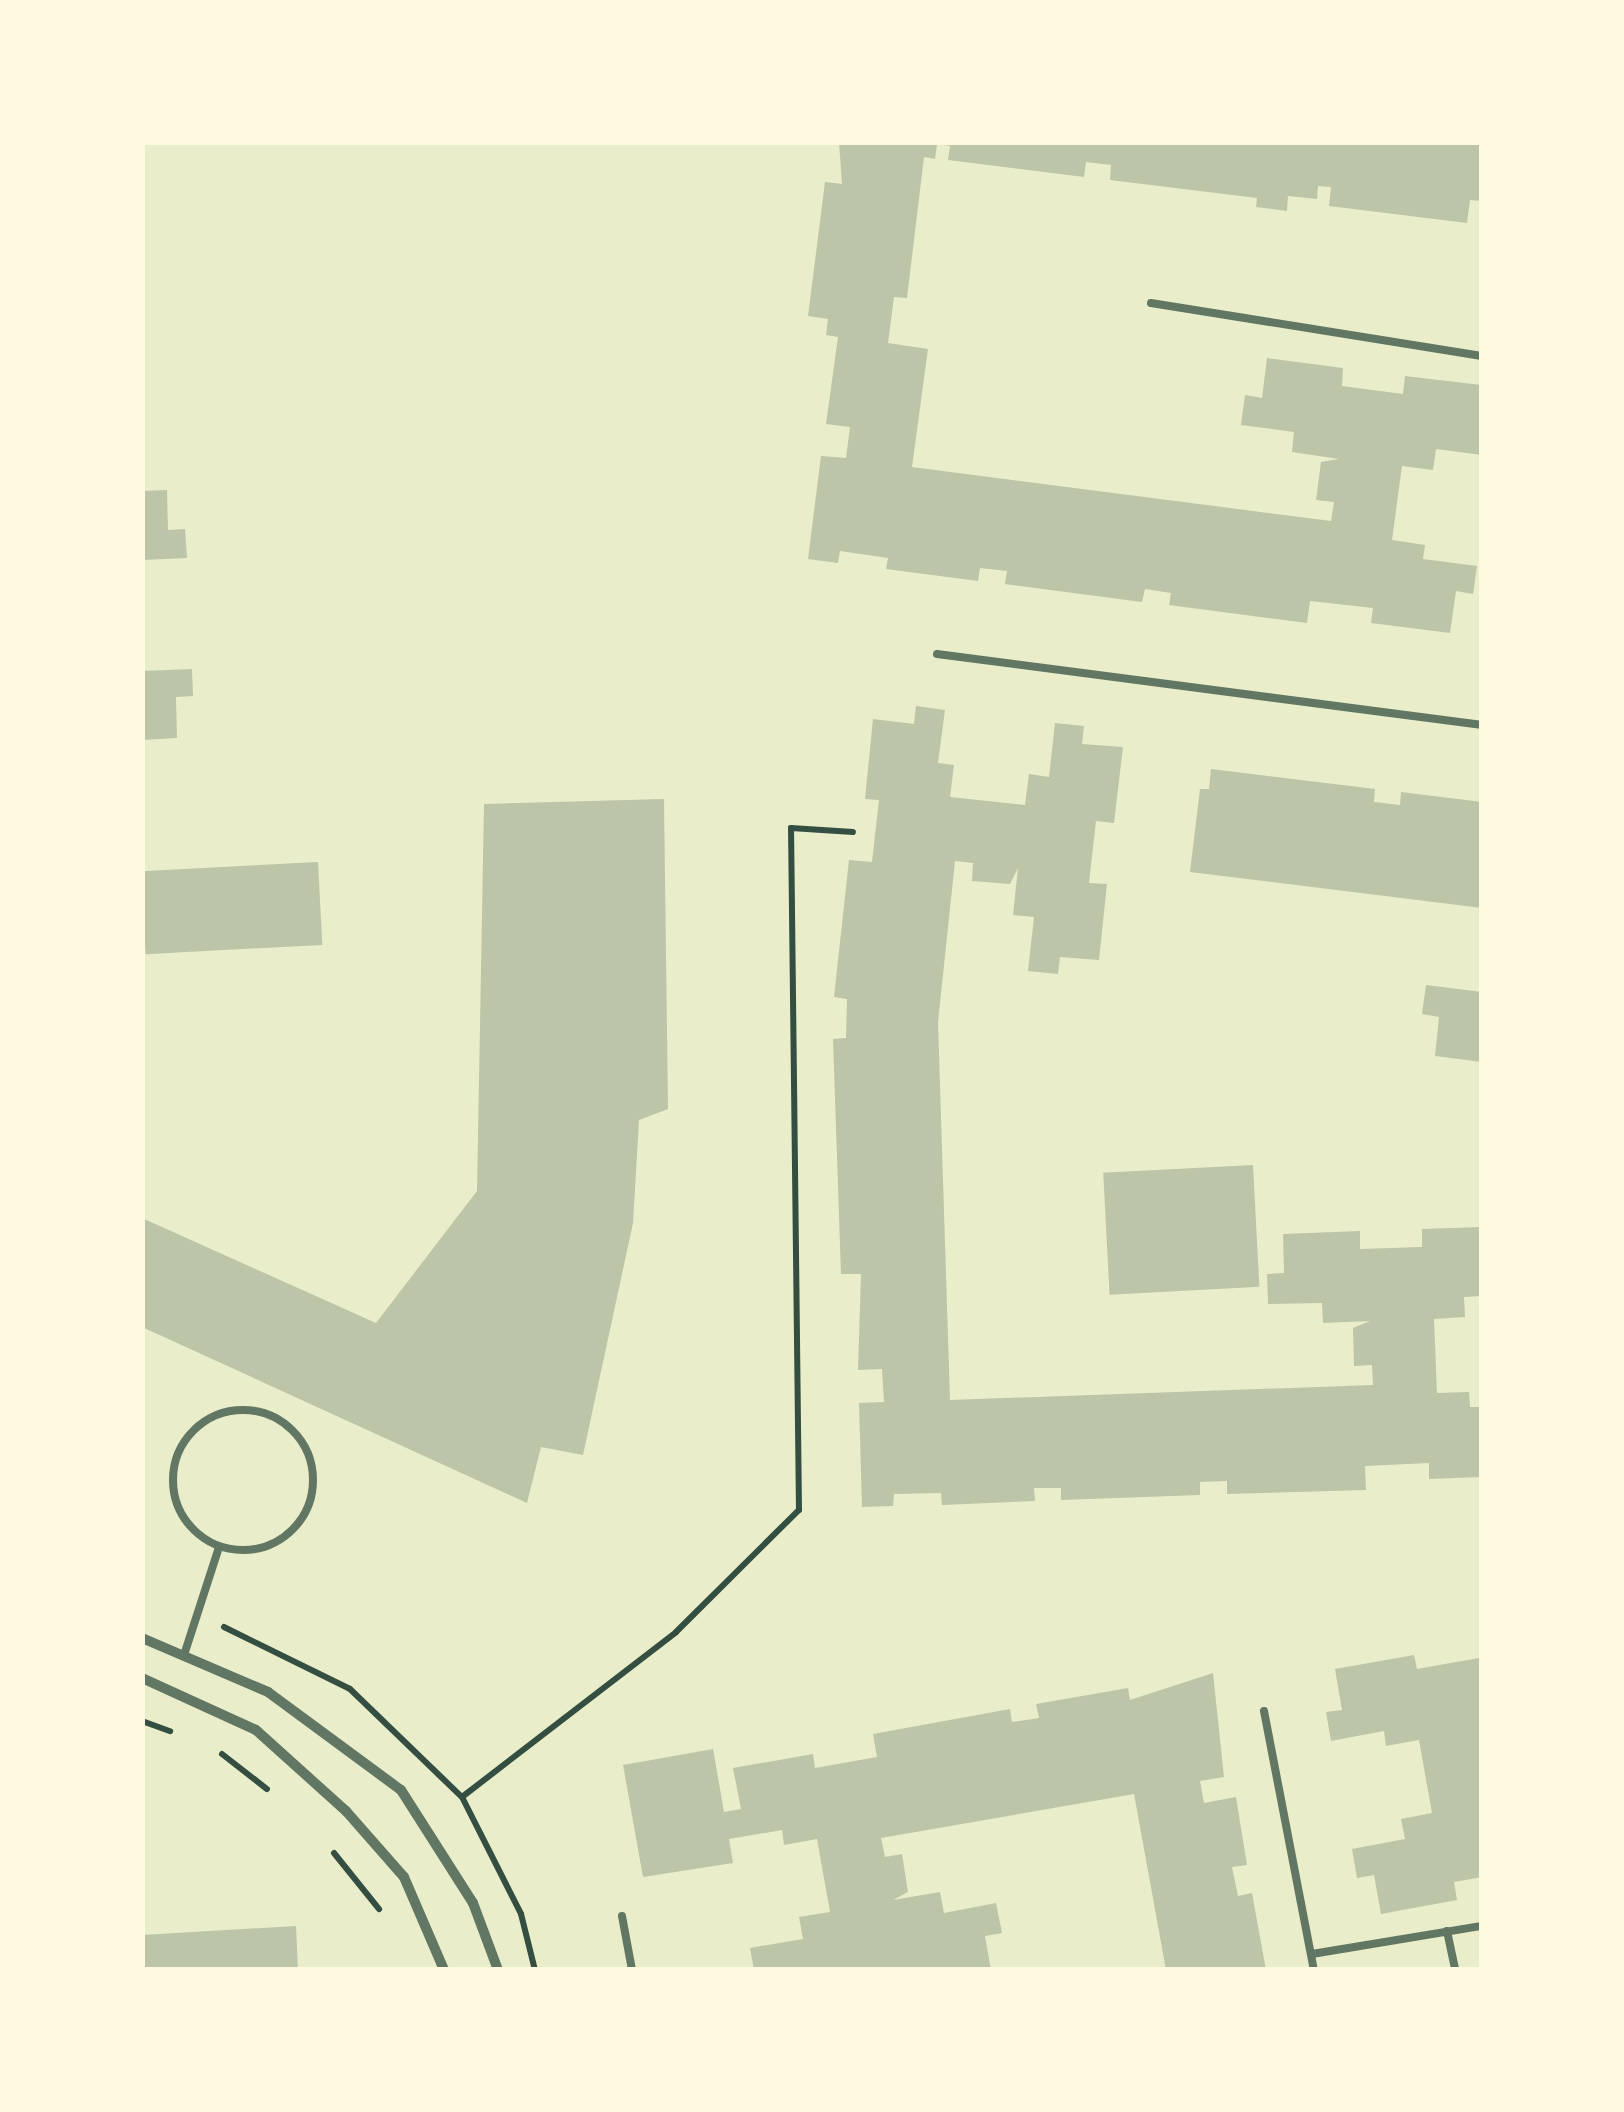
<!DOCTYPE html>
<html>
<head>
<meta charset="utf-8">
<style>
	body { margin:0 }
	#map { position:relative; width:1624px; height:2112px; overflow:hidden; background:#e9edc9; font-family:"PT Sans Narrow",sans-serif }
	div>[style] { position:absolute }
	.building>* { inset:0; background:#bcc5a7; transform-origin:0 0 }
	.path>* { height:6px; margin:-3px; padding:0 3px; transform-origin:3px; border-radius:3px; background:#344e41 }
	.service>* { height:8px; margin:-4px; padding:0 4px; transform-origin:4px; border-radius:4px; background:#617663 }
	.service>.ring { margin:-4px; padding:0; box-sizing:content-box; background:none; border:8px solid #617663; border-radius:50% }
	.minor>* { height:10px; margin:-5px; padding:0 5px; transform-origin:5px; border-radius:5px; background:#617663 }
	span { translate:-50% -50%; white-space:nowrap; text-align:center; line-height:1.15; -webkit-text-stroke:10px #fefae0; paint-order:stroke }
	.frame { position:absolute; inset:0; border:145px solid #fefae0; pointer-events:none }
</style>
</head>
<body>
<div id="map">
	<div class="building">
		<div style="clip-path:polygon(839px 142px,1482px 142px,1482px 201px,1470px 200px,1467px 223px,1329px 206px,1331px 187px,1318px 186px,1317px 199px,1288px 196px,1287px 211px,1256px 207px,1257px 198px,1110px 180px,1111px 165px,1086px 162px,1084px 177px,948px 160px,950px 146px,937px 144px,935px 159px,924px 157px,907px 298px,894px 297px,888px 343px,928px 349px,912px 467px,1331px 521px,1334px 502px,1316px 500px,1321px 462px,1339px 459px,1292px 452px,1294px 432px,1241px 425px,1245px 395px,1262px 398px,1267px 358px,1343px 368px,1342px 386px,1403px 394px,1405px 376px,1481px 385px,1482px 455px,1436px 449px,1433px 470px,1402px 466px,1392px 540px,1425px 545px,1423px 559px,1477px 566px,1473px 594px,1456px 591px,1450px 633px,1371px 623px,1373px 608px,1310px 601px,1307px 623px,1169px 605px,1171px 593px,1145px 589px,1142px 602px,1005px 584px,1007px 571px,980px 568px,978px 581px,886px 569px,888px 558px,840px 551px,838px 563px,808px 559px,821px 456px,846px 458px,850px 427px,826px 424px,838px 337px,826px 335px,828px 319px,808px 316px,825px 182px,842px 184px)"></div>
		<div style="clip-path:polygon(167px 490px,168px 530px,185px 529px,187px 558px,142px 560px,142px 491px)"></div>
		<div style="clip-path:polygon(192px 669px,193px 696px,176px 697px,177px 738px,142px 740px,142px 671px)"></div>
		<div style="clip-path:polygon(916px 706px,945px 710px,938px 763px,954px 765px,950px 797px,1025px 805px,1029px 774px,1049px 777px,1055px 723px,1084px 726px,1082px 744px,1123px 747px,1114px 823px,1096px 821px,1089px 883px,1107px 884px,1099px 960px,1060px 957px,1058px 974px,1028px 971px,1034px 917px,1013px 915px,1018px 868px,1010px 884px,972px 881px,973px 863px,955px 861px,938px 1022px,950px 1400px,1373px 1385px,1372px 1365px,1354px 1366px,1353px 1328px,1370px 1321px,1323px 1323px,1322px 1303px,1268px 1304px,1267px 1274px,1284px 1273px,1283px 1234px,1360px 1231px,1360px 1249px,1422px 1247px,1422px 1229px,1482px 1227px,1482px 1296px,1464px 1297px,1465px 1317px,1434px 1319px,1437px 1393px,1469px 1392px,1470px 1407px,1482px 1407px,1482px 1477px,1429px 1479px,1429px 1463px,1365px 1466px,1366px 1490px,1227px 1494px,1227px 1481px,1200px 1482px,1200px 1495px,1061px 1500px,1061px 1488px,1034px 1488px,1035px 1501px,942px 1505px,941px 1493px,894px 1494px,893px 1506px,862px 1507px,859px 1403px,884px 1402px,882px 1369px,858px 1370px,861px 1274px,841px 1274px,833px 1039px,846px 1038px,847px 999px,834px 997px,849px 860px,872px 862px,879px 800px,865px 799px,873px 719px,914px 724px)"></div>
		<div style="clip-path:polygon(1211px 769px,1375px 789px,1374px 802px,1400px 805px,1401px 792px,1482px 802px,1482px 908px,1190px 872px,1200px 789px,1209px 789px)"></div>
		<div style="clip-path:polygon(664px 799px,668px 1109px,639px 1120px,633px 1223px,583px 1455px,541px 1447px,527px 1503px,142px 1327px,142px 1218px,376px 1323px,477px 1191px,484px 804px)"></div>
		<div style="left:318px;top:862px;width:83px;height:177px;rotate:87deg"></div>
		<div style="clip-path:polygon(1426px 985px,1482px 992px,1482px 1062px,1435px 1056px,1439px 1017px,1422px 1014px)"></div>
		<div style="left:1253px;top:1165px;width:122px;height:150px;rotate:87deg"></div>
		<div style="clip-path:polygon(1482px 1634px,1482px 1877px,1454px 1882px,1457px 1900px,1381px 1914px,1374px 1875px,1357px 1878px,1352px 1849px,1405px 1839px,1401px 1819px,1432px 1813px,1419px 1740px,1386px 1746px,1384px 1731px,1331px 1741px,1326px 1712px,1342px 1710px,1335px 1669px,1414px 1655px,1417px 1669px,1479px 1658px)"></div>
		<div style="clip-path:polygon(1213px 1673px,1224px 1777px,1200px 1781px,1204px 1803px,1236px 1797px,1247px 1865px,1232px 1867px,1238px 1896px,1252px 1893px,1266px 1970px,1166px 1970px,1134px 1794px,881px 1838px,885px 1857px,902px 1854px,908px 1892px,893px 1900px,940px 1892px,944px 1913px,996px 1903px,1002px 1933px,985px 1936px,991px 1970px,754px 1970px,750px 1948px,803px 1939px,799px 1917px,830px 1912px,817px 1839px,784px 1845px,782px 1830px,729px 1839px,733px 1863px,643px 1877px,623px 1765px,713px 1749px,724px 1812px,741px 1809px,733px 1768px,813px 1754px,815px 1768px,877px 1757px,873px 1734px,1010px 1709px,1012px 1722px,1039px 1718px,1036px 1704px,1128px 1688px,1130px 1700px)"></div>
		<div style="clip-path:polygon(296px 1926px,298px 1970px,142px 1970px,142px 1935px)"></div>
	</div>
	<div class="path">
		<div style="left:224px;top:1627px;width:140px;rotate:26.2deg"></div>
		<div style="left:350px;top:1689px;width:156px;rotate:44deg"></div>
		<div style="left:462px;top:1797px;width:131px;rotate:63.2deg"></div>
		<div style="left:521px;top:1914px;width:58px;rotate:76deg"></div>
		<div style="left:142px;top:1721px;width:30px;rotate:20deg"></div>
		<div style="left:222px;top:1754px;width:57px;rotate:37.9deg"></div>
		<div style="left:462px;top:1797px;width:270px;rotate:-37.6deg"></div>
		<div style="left:676px;top:1632px;width:173px;rotate:-44.8deg"></div>
		<div style="left:799px;top:1510px;width:682px;rotate:-90.67deg"></div>
		<div style="left:791px;top:828px;width:62px;rotate:3.7deg"></div>
		<div style="left:334px;top:1853px;width:72px;rotate:51.2deg"></div>
	</div>
	<div class="service">
		<div style="left:1151px;top:303px;width:335px;rotate:9.1deg"></div>
		<div style="left:937px;top:654px;width:550px;rotate:7.42deg"></div>
		<div class="ring" style="left:173px;top:1410px;width:132px;height:132px"></div>
		<div style="left:184px;top:1655px;width:114px;rotate:-72deg"></div>
		<div style="left:1264px;top:1711px;width:264px;rotate:79.1deg"></div>
		<div style="left:622px;top:1916px;width:55px;rotate:79.5deg"></div>
		<div style="left:1447px;top:1931px;width:40px;rotate:78deg"></div>
		<div style="left:1312px;top:1954px;width:172px;rotate:-9.4deg"></div>
	</div>
	<div class="minor">
		<div style="left:142px;top:1638px;width:137px;rotate:23.2deg"></div>
		<div style="left:268px;top:1692px;width:165px;rotate:36.4deg"></div>
		<div style="left:401px;top:1790px;width:134px;rotate:57.5deg"></div>
		<div style="left:473px;top:1903px;width:72px;rotate:69.5deg"></div>
		<div style="left:142px;top:1678px;width:125px;rotate:24.5deg"></div>
		<div style="left:256px;top:1730px;width:121px;rotate:42deg"></div>
		<div style="left:346px;top:1811px;width:88px;rotate:48.7deg"></div>
		<div style="left:404px;top:1877px;width:101px;rotate:66.7deg"></div>
	</div>
	<div class="frame"></div>
</div>
</body>
</html>
